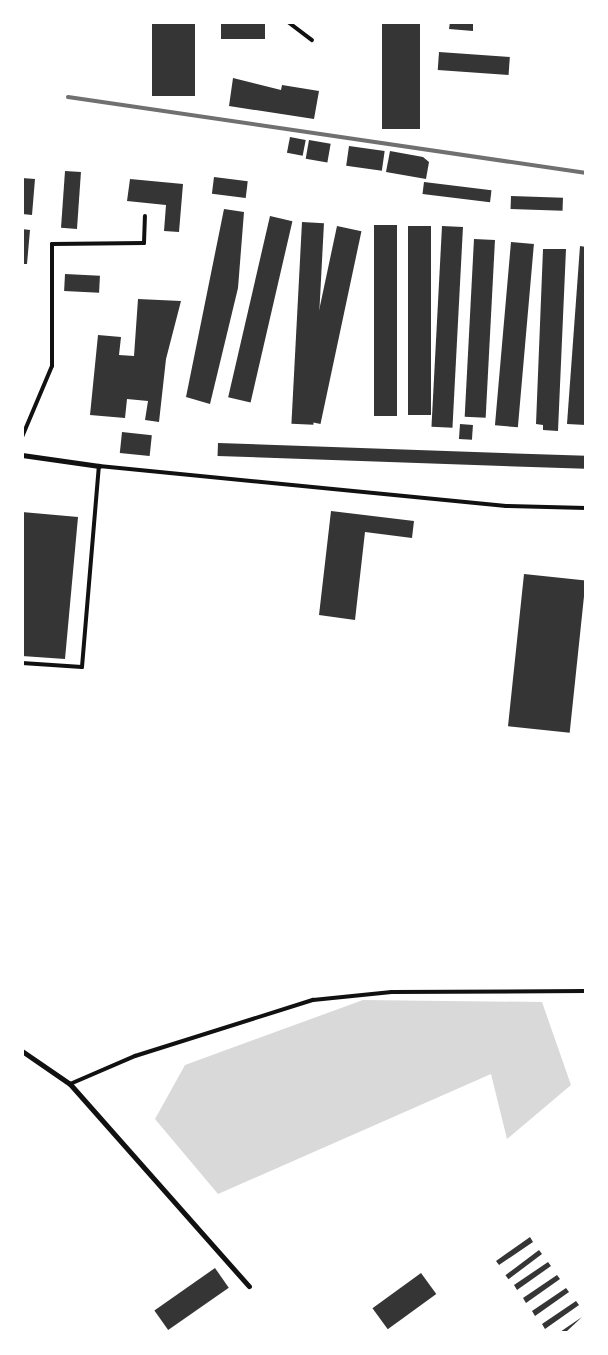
<!DOCTYPE html>
<html>
<head>
<meta charset="utf-8">
<style>
	body { margin:0 }
	#map { position:relative; width:608px; height:1355px; overflow:hidden; background:#fff; font-family:"Nunito Sans",sans-serif }
	div>[style] { position:absolute }
	.water>* { inset:0; background:#d9d9d9 }
	.building>* { inset:0; background:#353535; transform-origin:0 0 }
	.service>* { height:4px; margin:-2px; padding:0 2px; transform-origin:2px; border-radius:2px; background:#111 }
	.minor>* { height:5px; margin:-2.5px; padding:0 2.5px; transform-origin:2.5px; border-radius:2.5px; background:#111 }
	.rail>* { height:4px; margin:-2px; padding:0 2px; transform-origin:2px; border-radius:2px; background:#707070 }
	span { translate:-50% -50%; white-space:nowrap; text-align:center; line-height:1.15; -webkit-text-stroke:4.5px #fff; paint-order:stroke }
	.frame { position:absolute; inset:0; border:24px solid #fff; pointer-events:none }
</style>
</head>
<body>
<div id="map">
	<div class="water">
		<div style="clip-path:polygon(363px 1000px,542px 1002px,571px 1085px,507px 1139px,491px 1074px,218px 1194px,155px 1119px,185px 1065px)"></div>
	</div>
	<div class="building">
		<div style="left:152px;top:22px;width:43px;height:74px"></div>
		<div style="left:221px;top:22px;width:44px;height:17px"></div>
		<div style="left:382px;top:22px;width:38px;height:107px"></div>
		<div style="clip-path:polygon(450px 22px,473px 22px,473px 31px,449px 29px)"></div>
		<div style="left:439px;top:52px;width:71px;height:18px;rotate:4deg"></div>
		<div style="clip-path:polygon(233px 78px,281px 90px,282px 85px,319px 91px,314px 119px,229px 106px)"></div>
		<div style="left:290px;top:137px;width:16px;height:16px;rotate:11deg"></div>
		<div style="left:309px;top:140px;width:22px;height:19px;rotate:10deg"></div>
		<div style="left:349px;top:146px;width:36px;height:20px;rotate:8deg"></div>
		<div style="clip-path:polygon(390px 151px,423px 157px,429px 162px,426px 179px,386px 172px)"></div>
		<div style="left:65px;top:171px;width:16px;height:57px;rotate:4deg"></div>
		<div style="left:214px;top:177px;width:34px;height:17px;rotate:7deg"></div>
		<div style="clip-path:polygon(22px 178px,35px 179px,32px 215px,22px 214px)"></div>
		<div style="clip-path:polygon(130px 179px,183px 184px,179px 232px,164px 231px,166px 205px,127px 201px)"></div>
		<div style="left:424px;top:182px;width:68px;height:12px;rotate:7deg"></div>
		<div style="left:511px;top:196px;width:52px;height:13px;rotate:2deg"></div>
		<div style="clip-path:polygon(224px 209px,244px 212px,238px 288px,210px 404px,186px 397px)"></div>
		<div style="left:270px;top:216px;width:23px;height:186px;rotate:13deg"></div>
		<div style="left:302px;top:222px;width:22px;height:202px;rotate:3deg"></div>
		<div style="left:374px;top:225px;width:23px;height:191px"></div>
		<div style="left:337px;top:226px;width:25px;height:197px;rotate:12deg"></div>
		<div style="left:408px;top:226px;width:23px;height:189px"></div>
		<div style="left:442px;top:226px;width:21px;height:201px;rotate:3deg"></div>
		<div style="clip-path:polygon(22px 229px,30px 230px,27px 264px,22px 264px)"></div>
		<div style="left:474px;top:239px;width:21px;height:178px;rotate:3deg"></div>
		<div style="left:511px;top:242px;width:23px;height:184px;rotate:5deg"></div>
		<div style="clip-path:polygon(580px 246px,586px 247px,586px 425px,567px 424px)"></div>
		<div style="clip-path:polygon(543px 249px,566px 249px,558px 431px,543px 430px,543px 425px,536px 424px)"></div>
		<div style="left:65px;top:274px;width:35px;height:17px;rotate:3deg"></div>
		<div style="clip-path:polygon(138px 299px,181px 301px,166px 359px,159px 422px,145px 420px,148px 401px,127px 399px,125px 418px,90px 415px,98px 335px,121px 337px,119px 355px,134px 356px)"></div>
		<div style="left:460px;top:424px;width:13px;height:15px;rotate:4deg"></div>
		<div style="left:122px;top:432px;width:30px;height:21px;rotate:6deg"></div>
		<div style="left:218px;top:443px;width:368px;height:13px;rotate:2deg"></div>
		<div style="clip-path:polygon(331px 511px,414px 521px,412px 538px,365px 532px,355px 620px,319px 615px)"></div>
		<div style="clip-path:polygon(22px 512px,78px 517px,65px 659px,22px 656px)"></div>
		<div style="left:524px;top:574px;width:62px;height:153px;rotate:6deg"></div>
		<div style="clip-path:polygon(530px 1237px,533px 1242px,499px 1265px,496px 1261px)"></div>
		<div style="left:539px;top:1250px;width:5px;height:42px;rotate:53deg"></div>
		<div style="clip-path:polygon(548px 1262px,551px 1266px,517px 1290px,514px 1285px)"></div>
		<div style="left:215px;top:1268px;width:24px;height:74px;rotate:55deg"></div>
		<div style="left:421px;top:1273px;width:26px;height:60px;rotate:54deg"></div>
		<div style="clip-path:polygon(557px 1275px,560px 1279px,526px 1303px,523px 1298px)"></div>
		<div style="clip-path:polygon(566px 1288px,569px 1292px,535px 1316px,532px 1311px)"></div>
		<div style="clip-path:polygon(576px 1301px,579px 1305px,545px 1329px,542px 1324px)"></div>
		<div style="clip-path:polygon(582px 1317px,566px 1332px,560px 1332px)"></div>
	</div>
	<div class="service">
		<div style="left:288px;top:22px;width:30px;rotate:37deg"></div>
		<div style="left:22px;top:437px;width:77px;rotate:-67.1deg"></div>
		<div style="left:52px;top:366px;width:122px;rotate:-90deg"></div>
		<div style="left:52px;top:244px;width:92px;rotate:-0.6deg"></div>
		<div style="left:144px;top:243px;width:27px;rotate:-88deg"></div>
		<div style="left:22px;top:663px;width:60px;rotate:3.8deg"></div>
		<div style="left:82px;top:667px;width:202px;rotate:-85.2deg"></div>
		<div style="left:99px;top:466px;width:409px;rotate:5.6deg"></div>
		<div style="left:506px;top:506px;width:80px;rotate:1.4deg"></div>
		<div style="left:70px;top:1084px;width:71px;rotate:-23.3deg"></div>
		<div style="left:135px;top:1056px;width:187px;rotate:-17.5deg"></div>
		<div style="left:313px;top:1000px;width:79px;rotate:-5.8deg"></div>
		<div style="left:392px;top:992px;width:194px;rotate:-0.3deg"></div>
	</div>
	<div class="minor">
		<div style="left:22px;top:455px;width:78px;rotate:8.1deg"></div>
		<div style="left:22px;top:1051px;width:58px;rotate:34.5deg"></div>
		<div style="left:70px;top:1084px;width:270px;rotate:48.5deg"></div>
	</div>
	<div class="rail">
		<div style="left:68px;top:97px;width:524px;rotate:8.35deg"></div>
	</div>
	<div class="frame"></div>
</div>
</body>
</html>
